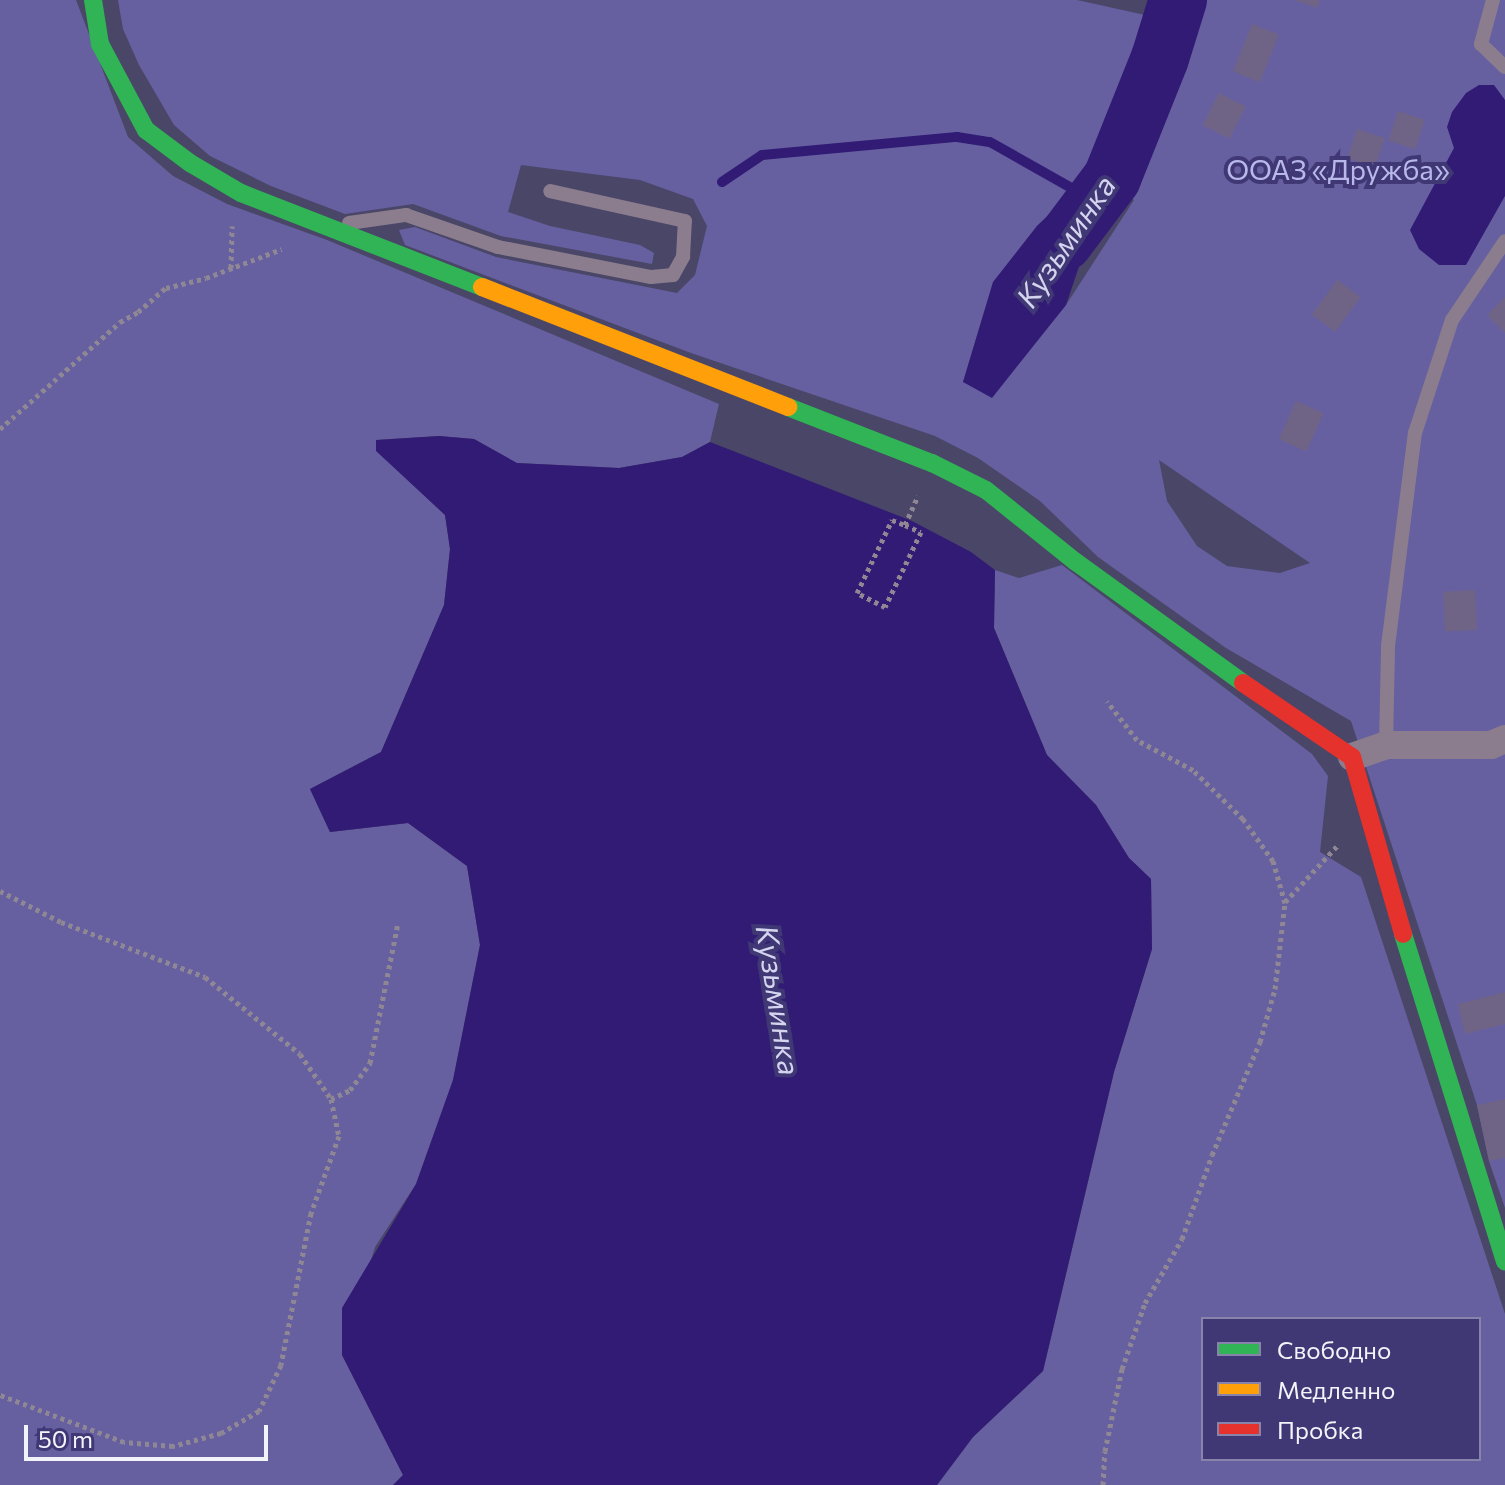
<!DOCTYPE html>
<html>
<head>
<meta charset="utf-8">
<style>
	body { margin:0 }
	#map { position:relative; width:1505px; height:1485px; overflow:hidden; background:#4a4667; font-family:Commissioner,sans-serif }
	div>[style] { position:absolute }
	.green>* { inset:0; background:#6660a1 }
	.water>* { inset:0; background:#321b75 }
	.stream>* { height:10px; margin:-5px; padding:0 5px; transform-origin:5px; border-radius:5px; background:#321b75 }
	.river>* { height:58px; margin:-29px; padding:0 29px; transform-origin:29px; border-radius:29px; background:#321b75 }
	.building>* { inset:0; background:#706486; transform-origin:0 0 }
	.path>* { height:5px; margin-top:-2.5px; transform-origin:0; background:repeating-linear-gradient(90deg,#908794 0 4px,transparent 0 8px) }
	.lane>* { height:14px; margin:-7px; padding:0 7px; transform-origin:7px; border-radius:7px; background:#8b7d8d }
	.street>* { height:28px; margin:-14px; padding:0 14px; transform-origin:14px; border-radius:14px; background:#8b7d8d }
	.fast>* { height:18px; margin:-9px; padding:0 9px; transform-origin:9px; border-radius:9px; background:#30b455 }
	.slow>* { height:18px; margin:-9px; padding:0 9px; transform-origin:9px; border-radius:9px; background:#ff9f0a }
	.jam>* { height:18px; margin:-9px; padding:0 9px; transform-origin:9px; border-radius:9px; background:#e5322d }
	span { translate:-50% -50%; white-space:nowrap; text-align:center; line-height:1.15; -webkit-text-stroke:8px #403875; paint-order:stroke }
	.park-label { font-size:28px; color:#b9b8eb }
	.water-label { font-size:30px; color:#d4d4ee; font-style:italic }
	.legend { position:absolute; left:1201px; top:1317px; width:280px; height:144px; box-sizing:border-box; background:#403875; border:2px solid #8883aa; margin:0; padding:10px 14px; list-style:none; font-size:24px; color:#f3f3fa }
	.legend li { display:flex; align-items:center; gap:16px; height:40px }
	.legend b { width:40px; border:2px solid #8883aa }
	.scale { position:absolute; left:24px; top:1425px; width:244px; height:36px; box-sizing:border-box; border:4px solid #f3f3fa; border-top:0; padding-left:10px; font-size:24px; line-height:28px; white-space:nowrap; color:#f3f3fa; -webkit-text-stroke:6px #403875; paint-order:stroke }
</style>
</head>
<body>
<div id="map">
	<div class="green">
		<div style="clip-path:polygon(0 0,76px 0,128px 137px,173px 176px,227px 204px,327px 240px,719px 404px,710px 442px,682px 457px,619px 468px,516px 463px,474px 439px,439px 436px,376px 440px,377px 451px,445px 515px,450px 549px,444px 605px,381px 752px,310px 789px,330px 832px,408px 823px,467px 866px,480px 945px,453px 1080px,416px 1184px,375px 1247px,342px 1355px,403px 1475px,393px 1485px,0 1485px)"></div>
		<div style="clip-path:polygon(evenodd,118px 0,1077px 0,1154px 17px,1145px 51px,1116px 124px,1074px 190px,1037px 226px,993px 283px,963px 382px,979px 389px,1043px 333px,1066px 305px,1134px 200px,1112px 178px,1160px 58px,1178px 0,1505px 0,1505px 1208px,1489px 1161px,1477px 1105px,1351px 721px,1226px 648px,1098px 557px,1040px 501px,978px 458px,935px 436px,691px 353px,405px 245px,399px 230px,415px 227px,496px 257px,677px 293px,695px 275px,707px 226px,693px 199px,640px 180px,521px 165px,508px 212px,550px 226px,640px 245px,654px 253px,652px 264px,501px 236px,413px 204px,345px 214px,271px 186px,210px 156px,174px 125px,139px 65px,123px 29px,118px 0,1159px 460px,1310px 563px,1280px 573px,1227px 566px,1197px 546px,1167px 501px,1159px 460px)"></div>
		<div style="clip-path:polygon(evenodd,1062px 565px,1312px 754px,1328px 776px,1320px 852px,1361px 877px,1505px 1314px,1505px 1485px,937px 1485px,973px 1437px,1043px 1371px,1114px 1072px,1152px 949px,1151px 879px,1129px 858px,1096px 805px,1047px 755px,994px 628px,995px 570px,1019px 578px,1062px 565px,1203px 1319px,1479px 1319px,1479px 1459px,1203px 1459px,1203px 1319px)"></div>
	</div>
	<div class="water">
		<div style="clip-path:polygon(1479px 85px,1494px 85px,1505px 100px,1505px 196px,1466px 265px,1439px 265px,1419px 249px,1410px 230px,1454px 148px,1447px 127px,1452px 112px,1466px 93px)"></div>
		<div style="clip-path:polygon(1112px 178px,1109px 202px,1088px 240px,1066px 305px,992px 398px,963px 382px,993px 282px,1037px 226px,1054px 210px,1084px 198px)"></div>
		<div style="clip-path:polygon(439px 436px,474px 439px,517px 463px,619px 468px,682px 457px,710px 442px,912px 521px,971px 552px,995px 570px,994px 628px,1047px 755px,1096px 805px,1129px 858px,1151px 879px,1152px 949px,1114px 1072px,1043px 1371px,973px 1437px,937px 1485px,393px 1485px,403px 1475px,342px 1355px,342px 1308px,416px 1184px,453px 1080px,480px 945px,467px 866px,408px 823px,330px 832px,310px 789px,381px 752px,444px 605px,450px 549px,445px 515px,376px 451px,376px 440px)"></div>
	</div>
	<div class="stream">
		<div style="left:722px;top:182px;width:48px;rotate:-34deg"></div>
		<div style="left:762px;top:155px;width:196px;rotate:-5.3deg"></div>
		<div style="left:957px;top:137px;width:33px;rotate:9deg"></div>
		<div style="left:990px;top:142px;width:103px;rotate:29.5deg"></div>
		<div style="left:1080px;top:193px;width:18px;rotate:9deg"></div>
	</div>
	<div class="river">
		<div style="left:1064px;top:242px;width:80px;rotate:-53.1deg"></div>
		<div style="left:1112px;top:178px;width:129px;rotate:-68.2deg"></div>
		<div style="left:1160px;top:58px;width:61px;rotate:-72.8deg"></div>
	</div>
	<div class="building">
		<div style="clip-path:polygon(1294px 0,1320px 0,1317px 8px)"></div>
		<div style="left:1252px;top:24px;width:29px;height:51px;rotate:22deg"></div>
		<div style="left:1219px;top:93px;width:30px;height:36px;rotate:27deg"></div>
		<div style="left:1398px;top:111px;width:28px;height:31px;rotate:18deg"></div>
		<div style="left:1357px;top:129px;width:29px;height:31px;rotate:18deg"></div>
		<div style="left:1337px;top:280px;width:29px;height:43px;rotate:36deg"></div>
		<div style="clip-path:polygon(1505px 297px,1505px 333px,1487px 315px)"></div>
		<div style="left:1296px;top:401px;width:30px;height:42px;rotate:24deg"></div>
		<div style="left:1475px;top:590px;width:40px;height:32px;rotate:87deg"></div>
		<div style="clip-path:polygon(1505px 992px,1505px 1024px,1465px 1034px,1458px 1004px)"></div>
		<div style="clip-path:polygon(1505px 1099px,1505px 1158px,1489px 1161px,1477px 1105px)"></div>
	</div>
	<div class="path">
		<div style="left:231px;top:268px;width:42px;rotate:-88.6deg"></div>
		<div style="left:0;top:429px;width:161px;rotate:-41.7deg"></div>
		<div style="left:120px;top:322px;width:21px;rotate:-29deg"></div>
		<div style="left:138px;top:312px;width:37px;rotate:-41deg"></div>
		<div style="left:166px;top:288px;width:41px;rotate:-14deg"></div>
		<div style="left:206px;top:278px;width:81px;rotate:-20.9deg"></div>
		<div style="left:905px;top:525px;width:17px;rotate:24deg"></div>
		<div style="left:921px;top:532px;width:83px;rotate:115.6deg"></div>
		<div style="left:885px;top:607px;width:31px;rotate:-153deg"></div>
		<div style="left:857px;top:593px;width:81px;rotate:-64.4deg"></div>
		<div style="left:892px;top:520px;width:14px;rotate:21deg"></div>
		<div style="left:905px;top:525px;width:32px;rotate:-66deg"></div>
		<div style="left:0;top:891px;width:68px;rotate:26.9deg"></div>
		<div style="left:61px;top:922px;width:154px;rotate:20.9deg"></div>
		<div style="left:205px;top:977px;width:122px;rotate:39deg"></div>
		<div style="left:300px;top:1054px;width:55px;rotate:55.4deg"></div>
		<div style="left:331px;top:1099px;width:38px;rotate:78deg"></div>
		<div style="left:339px;top:1136px;width:82px;rotate:110deg"></div>
		<div style="left:311px;top:1213px;width:155px;rotate:101.2deg"></div>
		<div style="left:281px;top:1365px;width:51px;rotate:115.6deg"></div>
		<div style="left:259px;top:1411px;width:44px;rotate:149.9deg"></div>
		<div style="left:221px;top:1433px;width:50px;rotate:164.8deg"></div>
		<div style="left:173px;top:1446px;width:49px;rotate:-175.3deg"></div>
		<div style="left:124px;top:1442px;width:133px;rotate:-159.2deg"></div>
		<div style="left:1285px;top:902px;width:78px;rotate:-47.1deg"></div>
		<div style="left:331px;top:1099px;width:21px;rotate:-25deg"></div>
		<div style="left:350px;top:1090px;width:34px;rotate:-53deg"></div>
		<div style="left:370px;top:1063px;width:143px;rotate:-78.7deg"></div>
		<div style="left:1103px;top:1485px;width:34px;rotate:-87deg"></div>
		<div style="left:1105px;top:1451px;width:84px;rotate:-78.3deg"></div>
		<div style="left:1122px;top:1369px;width:70px;rotate:-70.8deg"></div>
		<div style="left:1145px;top:1303px;width:74px;rotate:-60deg"></div>
		<div style="left:1182px;top:1239px;width:89px;rotate:-70.3deg"></div>
		<div style="left:1212px;top:1155px;width:123px;rotate:-67deg"></div>
		<div style="left:1260px;top:1042px;width:55px;rotate:-74.2deg"></div>
		<div style="left:1275px;top:989px;width:87px;rotate:-83.4deg"></div>
		<div style="left:1285px;top:903px;width:44px;rotate:-105.9deg"></div>
		<div style="left:1273px;top:861px;width:52px;rotate:-125.5deg"></div>
		<div style="left:1243px;top:819px;width:70px;rotate:-135.6deg"></div>
		<div style="left:1193px;top:770px;width:64px;rotate:-151.8deg"></div>
		<div style="left:1137px;top:740px;width:49px;rotate:-127.6deg"></div>
	</div>
	<div class="lane">
		<div style="left:1493px;top:0;width:46px;rotate:105.3deg"></div>
		<div style="left:1481px;top:44px;width:33px;rotate:44deg"></div>
		<div style="left:349px;top:223px;width:58px;rotate:-8deg"></div>
		<div style="left:406px;top:215px;width:97px;rotate:19.2deg"></div>
		<div style="left:498px;top:247px;width:156px;rotate:11.1deg"></div>
		<div style="left:651px;top:277px;width:22px;rotate:-5deg"></div>
		<div style="left:673px;top:275px;width:21px;rotate:-61deg"></div>
		<div style="left:683px;top:257px;width:36px;rotate:-87deg"></div>
		<div style="left:685px;top:221px;width:138px;rotate:-167.5deg"></div>
		<div style="left:1386px;top:745px;width:99px;rotate:-88.8deg"></div>
		<div style="left:1388px;top:646px;width:215px;rotate:-82.8deg"></div>
		<div style="left:1415px;top:433px;width:119px;rotate:-71.9deg"></div>
		<div style="left:1452px;top:320px;width:95px;rotate:-56.1deg"></div>
	</div>
	<div class="street">
		<div style="left:1352px;top:757px;width:36px;rotate:-19deg"></div>
		<div style="left:1386px;top:745px;width:105px"></div>
		<div style="left:1491px;top:745px;width:15px;rotate:-23deg"></div>
	</div>
	<div class="fast">
		<div style="left:93px;top:0;width:45px;rotate:81deg"></div>
		<div style="left:100px;top:44px;width:98px;rotate:61.9deg"></div>
		<div style="left:146px;top:130px;width:55px;rotate:36.9deg"></div>
		<div style="left:190px;top:163px;width:59px;rotate:30.5deg"></div>
		<div style="left:241px;top:193px;width:259px;rotate:21.3deg"></div>
		<div style="left:788px;top:407px;width:155px;rotate:21.3deg"></div>
		<div style="left:932px;top:463px;width:60px;rotate:26.6deg"></div>
		<div style="left:986px;top:490px;width:115px;rotate:38.7deg"></div>
		<div style="left:1076px;top:562px;width:206px;rotate:35.9deg"></div>
		<div style="left:1403px;top:934px;width:343px;rotate:72.7deg"></div>
	</div>
	<div class="slow">
		<div style="left:482px;top:287px;width:329px;rotate:21.4deg"></div>
	</div>
	<div class="jam">
		<div style="left:1243px;top:683px;width:132px;rotate:34.2deg"></div>
		<div style="left:1352px;top:757px;width:184px;rotate:73.9deg"></div>
	</div>
	<div class="park-label">
		<span style="left:1338px;top:169px">ООАЗ «Дружба»</span>
	</div>
	<div class="water-label">
		<span style="left:1065px;top:241px;rotate:-56deg">Кузьминка</span>
		<span style="left:779px;top:1000px;rotate:81deg">Кузьминка</span>
	</div>
	<ul class="legend">
	<li><b style="height:10px;background:#30b455"></b>Свободно</li>
	<li><b style="height:10px;background:#ff9f0a"></b>Медленно</li>
	<li><b style="height:10px;background:#e5322d"></b>Пробка</li>
	</ul>
	<div class="scale">50 m</div>
</div>
</body>
</html>
